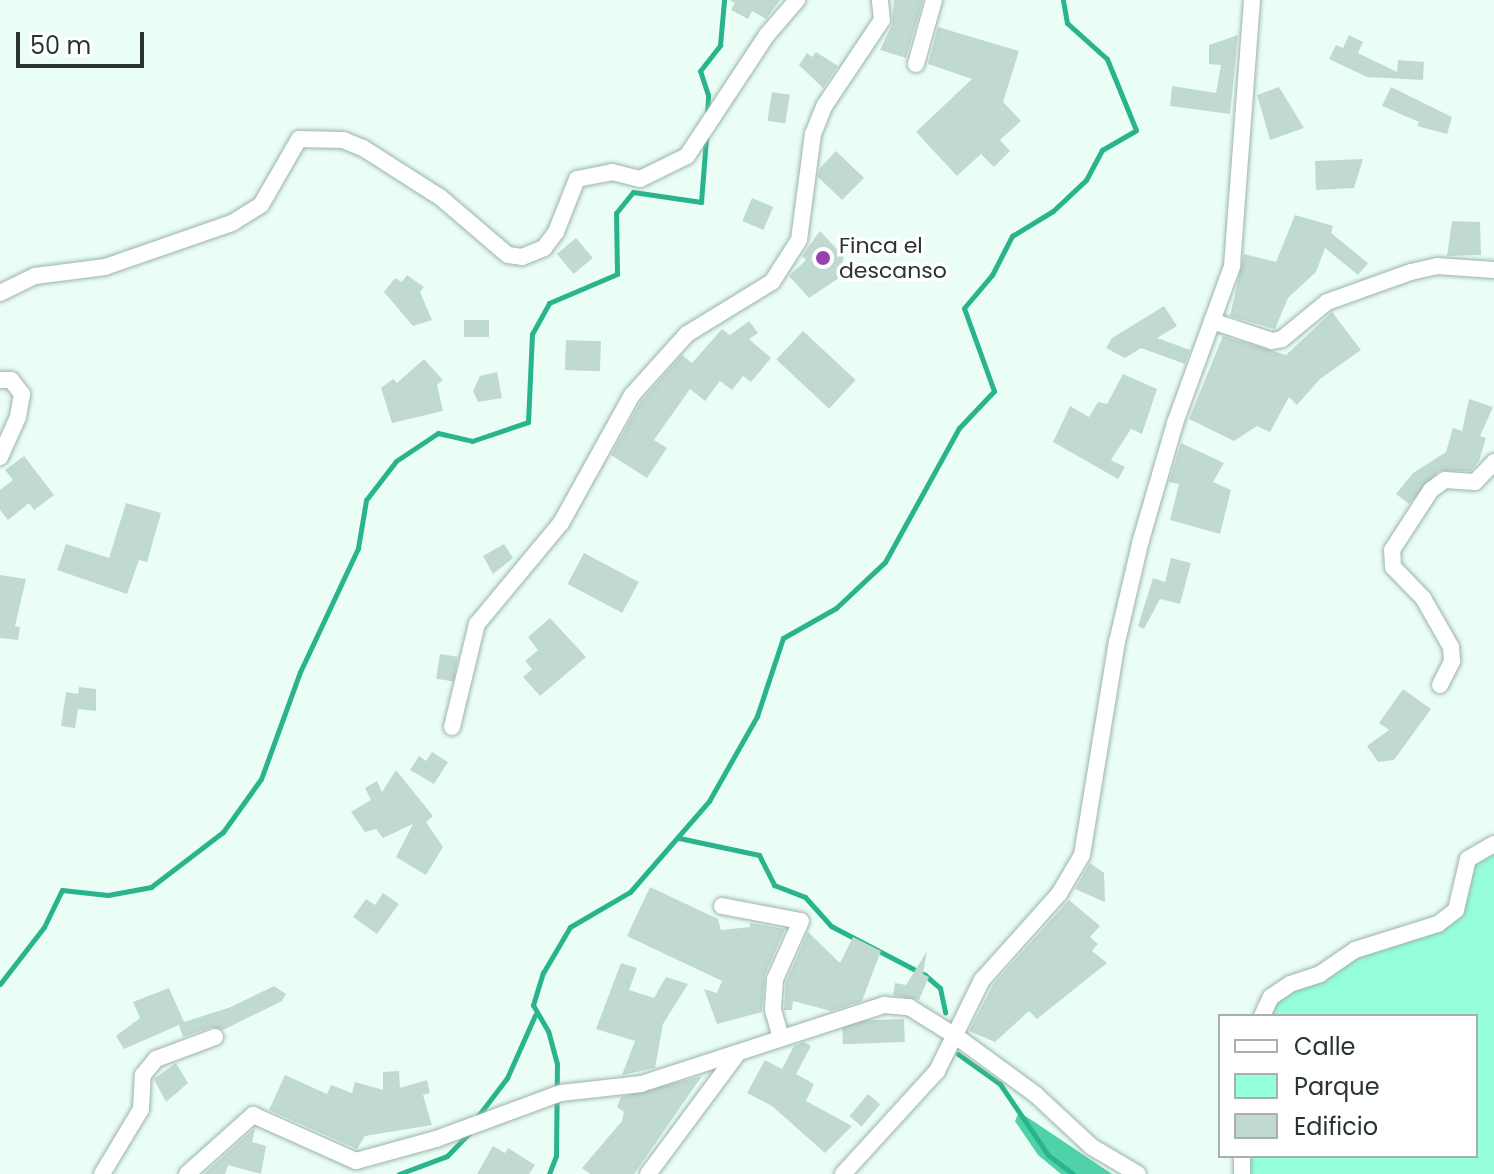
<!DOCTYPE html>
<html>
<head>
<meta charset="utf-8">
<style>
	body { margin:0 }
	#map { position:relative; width:1494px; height:1174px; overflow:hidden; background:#eafef6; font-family:Poppins,sans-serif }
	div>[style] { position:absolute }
	.green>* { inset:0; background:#94ffd9 }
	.forest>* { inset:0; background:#51d1a9 }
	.stream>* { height:5px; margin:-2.5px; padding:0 2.5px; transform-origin:2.5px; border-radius:2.5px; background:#2ab48d }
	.building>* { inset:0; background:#c1dad0; transform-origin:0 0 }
	.roads { filter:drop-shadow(0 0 2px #9cb3aa) drop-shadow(0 0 2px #9cb3aa) }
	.minor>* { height:16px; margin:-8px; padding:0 8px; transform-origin:8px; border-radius:8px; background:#fff }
	.dots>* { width:22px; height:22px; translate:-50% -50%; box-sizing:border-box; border:4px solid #fff; border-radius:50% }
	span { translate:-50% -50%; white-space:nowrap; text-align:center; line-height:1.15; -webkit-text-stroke:7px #fff; paint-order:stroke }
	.poi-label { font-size:22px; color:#2a3430 }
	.left { translate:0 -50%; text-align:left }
	.legend { position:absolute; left:1218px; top:1014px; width:260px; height:144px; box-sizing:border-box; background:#fff; border:2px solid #aaaeac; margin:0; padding:10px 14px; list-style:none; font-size:24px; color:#2a3430 }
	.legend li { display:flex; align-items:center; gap:16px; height:40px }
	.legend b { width:40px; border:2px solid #aaaeac }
	.scale { position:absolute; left:16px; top:32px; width:128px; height:36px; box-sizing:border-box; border:4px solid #2a3430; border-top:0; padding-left:10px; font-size:24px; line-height:28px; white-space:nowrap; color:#2a3430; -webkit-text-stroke:6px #fff; paint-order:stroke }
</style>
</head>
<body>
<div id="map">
	<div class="green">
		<div style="clip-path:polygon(1494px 844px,1494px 1174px,1242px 1174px,1242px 1156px,1476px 1156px,1476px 1016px,1262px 1016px,1271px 997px,1456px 910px,1468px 859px)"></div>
	</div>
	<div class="forest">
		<div style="clip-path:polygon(1019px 1112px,1033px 1121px,1112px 1174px,1061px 1174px,1038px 1155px,1015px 1121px)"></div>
	</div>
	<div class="stream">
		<div style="left:707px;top:116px;width:21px;rotate:-87deg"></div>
		<div style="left:708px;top:95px;width:25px;rotate:-108deg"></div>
		<div style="left:700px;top:71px;width:33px;rotate:-52deg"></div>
		<div style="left:720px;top:45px;width:45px;rotate:-84.9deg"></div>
		<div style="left:679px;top:838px;width:82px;rotate:12deg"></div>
		<div style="left:759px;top:855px;width:34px;rotate:63deg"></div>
		<div style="left:774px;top:885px;width:33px;rotate:21deg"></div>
		<div style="left:805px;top:897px;width:39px;rotate:48deg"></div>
		<div style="left:831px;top:926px;width:106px;rotate:27.5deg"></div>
		<div style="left:925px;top:975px;width:20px;rotate:41deg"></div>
		<div style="left:940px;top:988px;width:25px;rotate:78deg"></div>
		<div style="left:0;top:984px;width:72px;rotate:-52.3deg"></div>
		<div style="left:44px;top:927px;width:41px;rotate:-64.1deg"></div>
		<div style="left:62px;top:890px;width:46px;rotate:6.2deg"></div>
		<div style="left:108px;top:895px;width:44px;rotate:-10.5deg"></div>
		<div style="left:151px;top:887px;width:91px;rotate:-37.4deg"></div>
		<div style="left:223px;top:832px;width:65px;rotate:-54.4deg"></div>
		<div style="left:261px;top:779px;width:114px;rotate:-70deg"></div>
		<div style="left:300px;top:672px;width:137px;rotate:-64.9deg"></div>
		<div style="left:358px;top:548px;width:49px;rotate:-80.5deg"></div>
		<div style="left:366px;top:500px;width:49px;rotate:-52.4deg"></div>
		<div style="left:396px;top:461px;width:50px;rotate:-33.7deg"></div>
		<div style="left:438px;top:433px;width:35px;rotate:13deg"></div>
		<div style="left:472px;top:441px;width:59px;rotate:-18.7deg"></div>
		<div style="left:528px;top:422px;width:88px;rotate:-87.4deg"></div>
		<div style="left:532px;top:334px;width:35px;rotate:-61deg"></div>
		<div style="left:549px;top:303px;width:74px;rotate:-23.1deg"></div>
		<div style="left:617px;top:274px;width:61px;rotate:-90.9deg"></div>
		<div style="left:616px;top:213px;width:27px;rotate:-51deg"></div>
		<div style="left:633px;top:192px;width:69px;rotate:8.4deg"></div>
		<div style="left:701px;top:202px;width:64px;rotate:-85.5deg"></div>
		<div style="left:958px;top:1054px;width:52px;rotate:35.5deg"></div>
		<div style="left:1000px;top:1084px;width:86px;rotate:55.9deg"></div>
		<div style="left:1048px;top:1155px;width:31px;rotate:37deg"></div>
		<div style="left:475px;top:1120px;width:53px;rotate:-52.7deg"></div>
		<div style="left:507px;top:1078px;width:69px;rotate:-66deg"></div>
		<div style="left:399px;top:1174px;width:51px;rotate:-20.6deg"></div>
		<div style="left:447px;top:1156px;width:32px;rotate:-46deg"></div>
		<div style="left:549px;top:1174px;width:19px;rotate:-69deg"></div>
		<div style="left:556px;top:1156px;width:92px;rotate:-89.4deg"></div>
		<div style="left:557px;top:1064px;width:34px;rotate:-105deg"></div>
		<div style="left:548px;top:1031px;width:30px;rotate:-120deg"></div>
		<div style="left:533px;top:1005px;width:34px;rotate:-73deg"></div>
		<div style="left:543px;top:973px;width:53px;rotate:-59.6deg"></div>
		<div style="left:570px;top:927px;width:69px;rotate:-30.3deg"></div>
		<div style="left:630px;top:892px;width:121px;rotate:-49deg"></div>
		<div style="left:709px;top:801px;width:98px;rotate:-60.5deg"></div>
		<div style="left:757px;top:716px;width:82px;rotate:-71.6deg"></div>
		<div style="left:783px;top:638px;width:61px;rotate:-29.5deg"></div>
		<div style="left:836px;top:608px;width:67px;rotate:-43.2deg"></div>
		<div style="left:885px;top:562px;width:153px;rotate:-61.1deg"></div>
		<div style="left:959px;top:428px;width:51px;rotate:-46.6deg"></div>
		<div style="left:994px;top:391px;width:88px;rotate:-109.9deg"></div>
		<div style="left:964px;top:308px;width:43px;rotate:-49.7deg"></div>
		<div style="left:992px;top:275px;width:44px;rotate:-62.9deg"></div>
		<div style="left:1012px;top:236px;width:48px;rotate:-31.4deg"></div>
		<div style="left:1053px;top:211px;width:45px;rotate:-43.2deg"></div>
		<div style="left:1086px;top:180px;width:34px;rotate:-62deg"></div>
		<div style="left:1102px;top:150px;width:39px;rotate:-30deg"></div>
		<div style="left:1136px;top:130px;width:77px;rotate:-112.2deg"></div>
		<div style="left:1107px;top:59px;width:54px;rotate:-138deg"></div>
		<div style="left:1067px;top:23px;width:23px;rotate:-100deg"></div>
	</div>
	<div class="building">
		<div style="clip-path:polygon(729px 0,780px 0,766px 19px,752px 11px,748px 19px,731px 10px,735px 3px)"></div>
		<div style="clip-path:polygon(894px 0,923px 0,906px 58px,880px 50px,892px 25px)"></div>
		<div style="clip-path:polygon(938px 27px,1019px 51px,1003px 102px,1021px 121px,1000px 140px,1010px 151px,994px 167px,981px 154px,957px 176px,916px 132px,972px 79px,928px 64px)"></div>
		<div style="clip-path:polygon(1238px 35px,1230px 114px,1170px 106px,1172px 86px,1216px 93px,1221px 65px,1209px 64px,1209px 45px)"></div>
		<div style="clip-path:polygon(1349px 35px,1363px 42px,1358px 53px,1397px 72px,1398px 60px,1424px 62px,1423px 80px,1367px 77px,1329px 59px,1336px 45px,1343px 48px)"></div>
		<div style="clip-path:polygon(816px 52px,838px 66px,823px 88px,799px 65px,807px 53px,812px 57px)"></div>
		<div style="clip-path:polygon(1279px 87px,1304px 128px,1270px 140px,1257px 95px)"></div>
		<div style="clip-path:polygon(1391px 87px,1452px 117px,1447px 134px,1417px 126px,1419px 122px,1382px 106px)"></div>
		<div style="left:772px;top:92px;width:18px;height:29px;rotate:9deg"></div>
		<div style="clip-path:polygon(836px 151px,864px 178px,842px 200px,818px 177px,820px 168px)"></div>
		<div style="clip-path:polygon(1363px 159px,1354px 188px,1316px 190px,1315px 161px)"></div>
		<div style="left:752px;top:198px;width:23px;height:25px;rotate:23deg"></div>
		<div style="clip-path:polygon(1295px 215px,1333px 226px,1331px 233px,1368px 263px,1358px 275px,1325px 248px,1316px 272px,1288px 298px,1275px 329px,1230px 316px,1244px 254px,1276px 262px)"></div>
		<div style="clip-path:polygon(1452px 221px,1480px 222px,1481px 255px,1447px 256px)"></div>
		<div style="clip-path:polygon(820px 231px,844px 257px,840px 269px,845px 274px,809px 298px,789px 276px,806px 260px,802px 256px)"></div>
		<div style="left:576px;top:238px;width:26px;height:25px;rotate:50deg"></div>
		<div style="clip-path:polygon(407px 275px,424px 287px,420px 292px,432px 320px,413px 326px,384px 292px,395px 278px,402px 282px)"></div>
		<div style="clip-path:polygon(1164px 306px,1177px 326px,1157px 338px,1190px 350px,1185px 364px,1141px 348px,1125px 358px,1106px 348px,1112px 338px)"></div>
		<div style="clip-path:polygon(1332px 312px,1361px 350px,1320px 379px,1297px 405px,1289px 397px,1270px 432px,1257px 426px,1234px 441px,1189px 419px,1223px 336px,1286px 355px)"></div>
		<div style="left:489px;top:320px;width:17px;height:25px;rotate:90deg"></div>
		<div style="clip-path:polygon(749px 321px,758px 333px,749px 339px,771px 358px,751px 382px,743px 376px,732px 390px,720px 381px,705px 401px,690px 389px,654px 440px,667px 448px,647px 478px,611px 455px,641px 401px,682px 355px,692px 363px,722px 329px,730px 335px)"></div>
		<div style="left:803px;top:331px;width:72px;height:39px;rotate:43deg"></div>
		<div style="left:566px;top:340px;width:35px;height:30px;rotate:2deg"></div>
		<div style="clip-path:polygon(424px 359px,443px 380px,437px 385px,443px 411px,392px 423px,381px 388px,393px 379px,397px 383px)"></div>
		<div style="clip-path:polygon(497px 372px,502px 398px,478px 402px,473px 391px,480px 376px)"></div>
		<div style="clip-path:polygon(1123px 374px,1157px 389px,1142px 434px,1131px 429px,1111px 460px,1125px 467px,1118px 479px,1053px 442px,1070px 406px,1089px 417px,1098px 402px,1107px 404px)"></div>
		<div style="clip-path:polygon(1469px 399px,1493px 407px,1480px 436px,1486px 438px,1479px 461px,1471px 471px,1439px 471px,1409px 504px,1396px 494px,1413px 473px,1446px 452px,1453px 428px,1462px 431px)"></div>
		<div style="clip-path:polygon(1181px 443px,1224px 463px,1213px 482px,1231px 490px,1220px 534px,1170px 520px,1179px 484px,1169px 482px)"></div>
		<div style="clip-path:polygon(24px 456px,54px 495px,34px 510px,29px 503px,8px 520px,0 510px,0 490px,13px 480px,5px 470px)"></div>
		<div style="clip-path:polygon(126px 503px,161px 513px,147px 562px,139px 560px,127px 594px,57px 570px,66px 544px,109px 558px)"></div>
		<div style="clip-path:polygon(504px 544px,513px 558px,493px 574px,483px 556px)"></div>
		<div style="left:584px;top:553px;width:62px;height:35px;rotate:28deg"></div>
		<div style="clip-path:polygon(1171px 558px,1191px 563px,1180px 604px,1160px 599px,1144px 629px,1138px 626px,1153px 578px,1165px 582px)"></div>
		<div style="clip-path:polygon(0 575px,26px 579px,15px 626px,20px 627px,18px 640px,0 638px)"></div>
		<div style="clip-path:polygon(550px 618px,586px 657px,540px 696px,523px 677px,532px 669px,525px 661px,538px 650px,528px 637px)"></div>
		<div style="left:440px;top:654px;width:18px;height:25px;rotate:9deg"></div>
		<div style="clip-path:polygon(79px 687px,96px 689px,96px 711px,78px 709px,75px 728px,61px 726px,66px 692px,78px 694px)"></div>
		<div style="clip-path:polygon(1403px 689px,1431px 709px,1394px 760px,1378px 762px,1367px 746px,1389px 730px,1379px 723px)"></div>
		<div style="clip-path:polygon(432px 752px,448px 762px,434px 784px,410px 770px,419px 756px,426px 761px)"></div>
		<div style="clip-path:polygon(396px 770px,433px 816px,426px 822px,443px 847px,426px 875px,396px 857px,413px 824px,383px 838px,376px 829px,365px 832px,351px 812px,371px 800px,365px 788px,377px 781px,382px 792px)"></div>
		<div style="clip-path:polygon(1090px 863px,1104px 873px,1105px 902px,1075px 889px)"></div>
		<div style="clip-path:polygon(650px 887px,718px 919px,721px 930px,750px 927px,750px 923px,785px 929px,765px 975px,762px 1012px,717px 1024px,704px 989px,717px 993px,722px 981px,627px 936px)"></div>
		<div style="clip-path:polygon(383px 893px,399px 904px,377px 934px,353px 917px,366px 899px,375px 905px)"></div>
		<div style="clip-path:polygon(1069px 900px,1100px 926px,1090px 937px,1098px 944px,1092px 951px,1107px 963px,1037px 1019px,1029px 1011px,995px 1042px,969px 1031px,994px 983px)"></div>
		<div style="clip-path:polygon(808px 932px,840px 963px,853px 937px,881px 951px,862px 1001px,831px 1011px,793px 1001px,792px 1010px,784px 1010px,786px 982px)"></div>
		<div style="clip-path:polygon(927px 951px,923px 974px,929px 977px,919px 1000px,893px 995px,895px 983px,906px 985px)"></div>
		<div style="clip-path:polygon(621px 963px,637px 968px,629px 990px,654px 998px,666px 977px,688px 984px,663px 1024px,655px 1068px,622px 1075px,635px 1041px,596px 1029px)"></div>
		<div style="clip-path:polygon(274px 986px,286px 994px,282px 1001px,223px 1030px,212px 1027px,183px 1037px,179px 1025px,124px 1049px,116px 1036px,140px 1018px,133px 1002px,169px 988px,184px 1022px,231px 1007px)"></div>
		<div style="left:904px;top:1019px;width:23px;height:62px;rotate:88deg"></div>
		<div style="clip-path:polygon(804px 1042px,811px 1046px,796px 1074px,814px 1084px,806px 1101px,852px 1126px,825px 1153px,772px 1106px,747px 1093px,765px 1060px,782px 1069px,794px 1046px)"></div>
		<div style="clip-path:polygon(176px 1063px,188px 1083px,166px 1102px,154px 1079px)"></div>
		<div style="clip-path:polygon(399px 1071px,400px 1088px,427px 1080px,430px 1093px,423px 1095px,432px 1125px,365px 1136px,357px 1149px,269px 1110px,285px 1075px,327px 1094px,331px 1085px,352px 1093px,355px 1082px,383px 1090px,383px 1072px)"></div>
		<div style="clip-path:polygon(702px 1076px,634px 1174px,590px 1174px,582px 1168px,622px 1121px,624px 1112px,617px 1107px,621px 1097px)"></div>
		<div style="left:868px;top:1094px;width:16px;height:29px;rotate:40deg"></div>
		<div style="clip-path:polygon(255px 1128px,252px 1142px,266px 1146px,261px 1174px,228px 1165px,225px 1174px,204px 1174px)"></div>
		<div style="clip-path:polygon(493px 1146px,505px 1153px,508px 1148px,535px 1165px,529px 1174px,477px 1174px)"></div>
	</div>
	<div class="roads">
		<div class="minor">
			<div style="left:916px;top:64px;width:66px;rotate:-74.3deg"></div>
			<div style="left:0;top:293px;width:39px;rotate:-26deg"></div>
			<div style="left:35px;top:276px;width:71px;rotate:-7.3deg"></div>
			<div style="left:105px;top:267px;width:134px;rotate:-19.1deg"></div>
			<div style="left:232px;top:223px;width:34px;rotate:-32deg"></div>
			<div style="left:261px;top:205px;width:76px;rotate:-60.1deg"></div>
			<div style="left:299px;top:139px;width:44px;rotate:1.3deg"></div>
			<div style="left:343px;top:140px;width:22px;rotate:22deg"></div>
			<div style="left:363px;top:148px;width:91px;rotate:32.5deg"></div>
			<div style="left:440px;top:197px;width:89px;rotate:40.5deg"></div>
			<div style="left:508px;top:255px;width:14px;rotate:8deg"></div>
			<div style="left:522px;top:257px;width:24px;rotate:-22deg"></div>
			<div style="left:544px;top:248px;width:20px;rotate:-53deg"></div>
			<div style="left:556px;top:232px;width:57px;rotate:-68.4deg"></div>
			<div style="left:577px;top:179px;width:36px;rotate:-11deg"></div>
			<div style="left:612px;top:172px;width:29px;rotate:14deg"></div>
			<div style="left:640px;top:179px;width:52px;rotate:-26.1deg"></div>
			<div style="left:687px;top:156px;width:144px;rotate:-56.6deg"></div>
			<div style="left:766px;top:36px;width:48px;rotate:-49.3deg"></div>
			<div style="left:1212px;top:321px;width:63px;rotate:18.4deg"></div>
			<div style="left:1272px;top:341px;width:10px;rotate:-11deg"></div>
			<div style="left:1282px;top:339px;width:58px;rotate:-39.4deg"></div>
			<div style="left:1327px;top:302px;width:89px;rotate:-19.7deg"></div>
			<div style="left:1411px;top:272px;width:27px;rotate:-13deg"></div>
			<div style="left:1437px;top:266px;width:57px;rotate:4deg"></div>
			<div style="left:0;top:380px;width:11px"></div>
			<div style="left:11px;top:380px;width:18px;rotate:52deg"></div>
			<div style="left:22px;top:394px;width:23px;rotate:100deg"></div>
			<div style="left:18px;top:417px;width:44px;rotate:114.2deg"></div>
			<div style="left:1440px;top:685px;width:27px;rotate:-63deg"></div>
			<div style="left:1452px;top:661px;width:14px;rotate:-94deg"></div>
			<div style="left:1451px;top:647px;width:56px;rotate:-119.7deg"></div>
			<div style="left:1423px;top:598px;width:43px;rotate:-134.1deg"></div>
			<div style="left:1393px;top:567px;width:17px;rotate:-93deg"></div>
			<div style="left:1392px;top:550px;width:72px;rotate:-57deg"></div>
			<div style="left:1431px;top:490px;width:17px;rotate:-36deg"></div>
			<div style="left:1445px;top:480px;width:30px;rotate:4deg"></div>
			<div style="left:1475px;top:482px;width:28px;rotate:-46deg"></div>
			<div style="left:452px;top:727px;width:106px;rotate:-76.4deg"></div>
			<div style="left:477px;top:624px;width:131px;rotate:-50.3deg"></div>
			<div style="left:561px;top:523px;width:146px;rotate:-61deg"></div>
			<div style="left:632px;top:395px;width:82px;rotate:-48deg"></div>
			<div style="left:687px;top:334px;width:100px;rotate:-31.5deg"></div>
			<div style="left:772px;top:282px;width:50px;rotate:-57.3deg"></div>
			<div style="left:799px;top:240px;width:107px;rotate:-82.5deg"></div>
			<div style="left:813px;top:134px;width:31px;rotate:-68deg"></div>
			<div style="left:825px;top:105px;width:102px;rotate:-56.2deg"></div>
			<div style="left:882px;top:20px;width:20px;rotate:-96deg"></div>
			<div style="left:722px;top:906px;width:80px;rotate:10.8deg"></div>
			<div style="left:801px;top:921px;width:64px;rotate:114.1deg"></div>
			<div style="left:775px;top:979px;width:31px;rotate:94deg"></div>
			<div style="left:773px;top:1010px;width:29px;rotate:74deg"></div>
			<div style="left:1262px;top:1016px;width:21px;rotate:-65deg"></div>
			<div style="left:1271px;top:997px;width:23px;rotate:-34deg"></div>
			<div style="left:1290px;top:984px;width:32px;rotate:-18deg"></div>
			<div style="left:1320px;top:974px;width:42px;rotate:-34.4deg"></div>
			<div style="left:1355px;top:950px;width:87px;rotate:-17.4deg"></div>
			<div style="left:1438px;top:924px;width:23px;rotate:-38deg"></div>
			<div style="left:1456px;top:910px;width:52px;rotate:-76.8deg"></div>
			<div style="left:1468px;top:859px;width:30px;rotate:-30deg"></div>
			<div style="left:102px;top:1174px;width:76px;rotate:-59deg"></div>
			<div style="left:141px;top:1109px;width:34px;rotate:-87deg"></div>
			<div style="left:143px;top:1075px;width:21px;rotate:-51deg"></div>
			<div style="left:156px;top:1059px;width:63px;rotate:-20.4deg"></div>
			<div style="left:187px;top:1174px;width:89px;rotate:-41.8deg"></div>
			<div style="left:253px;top:1115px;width:113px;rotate:24.1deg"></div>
			<div style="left:356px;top:1161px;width:83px;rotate:-15.4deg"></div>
			<div style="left:436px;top:1139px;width:133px;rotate:-20.2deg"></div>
			<div style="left:561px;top:1093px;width:81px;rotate:-6.4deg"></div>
			<div style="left:641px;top:1084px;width:256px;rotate:-18deg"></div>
			<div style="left:884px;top:1005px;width:25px;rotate:5deg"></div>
			<div style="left:909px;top:1007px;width:57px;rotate:32deg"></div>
			<div style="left:957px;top:1037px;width:97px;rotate:36.2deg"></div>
			<div style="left:1035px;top:1094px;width:78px;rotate:42.9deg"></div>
			<div style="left:1092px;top:1147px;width:53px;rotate:30.4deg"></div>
			<div style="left:648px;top:1174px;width:149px;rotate:-53.4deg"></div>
			<div style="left:843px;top:1174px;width:139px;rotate:-47.6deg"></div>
			<div style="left:937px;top:1071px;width:102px;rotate:-63.7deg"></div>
			<div style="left:982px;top:980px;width:115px;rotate:-48.2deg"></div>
			<div style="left:1059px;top:894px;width:45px;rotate:-59.5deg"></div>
			<div style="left:1082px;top:855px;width:216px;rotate:-80.7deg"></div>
			<div style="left:1117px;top:642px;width:105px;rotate:-76.8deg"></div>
			<div style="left:1141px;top:540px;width:122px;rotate:-73.8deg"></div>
			<div style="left:1175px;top:423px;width:167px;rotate:-70deg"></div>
			<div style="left:1232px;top:266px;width:267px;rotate:-85.7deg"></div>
			<div style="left:1242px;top:1174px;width:18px;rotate:-90deg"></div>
		</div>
	</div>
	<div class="dots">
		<div style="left:823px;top:258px;background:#9741ae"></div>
	</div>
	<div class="poi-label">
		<span class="left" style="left:839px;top:258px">Finca el<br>descanso</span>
	</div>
	<ul class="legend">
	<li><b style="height:10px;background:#fff"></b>Calle</li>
	<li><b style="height:22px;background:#94ffd9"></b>Parque</li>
	<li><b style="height:22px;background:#c1dad0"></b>Edificio</li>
	</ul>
	<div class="scale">50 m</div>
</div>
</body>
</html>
